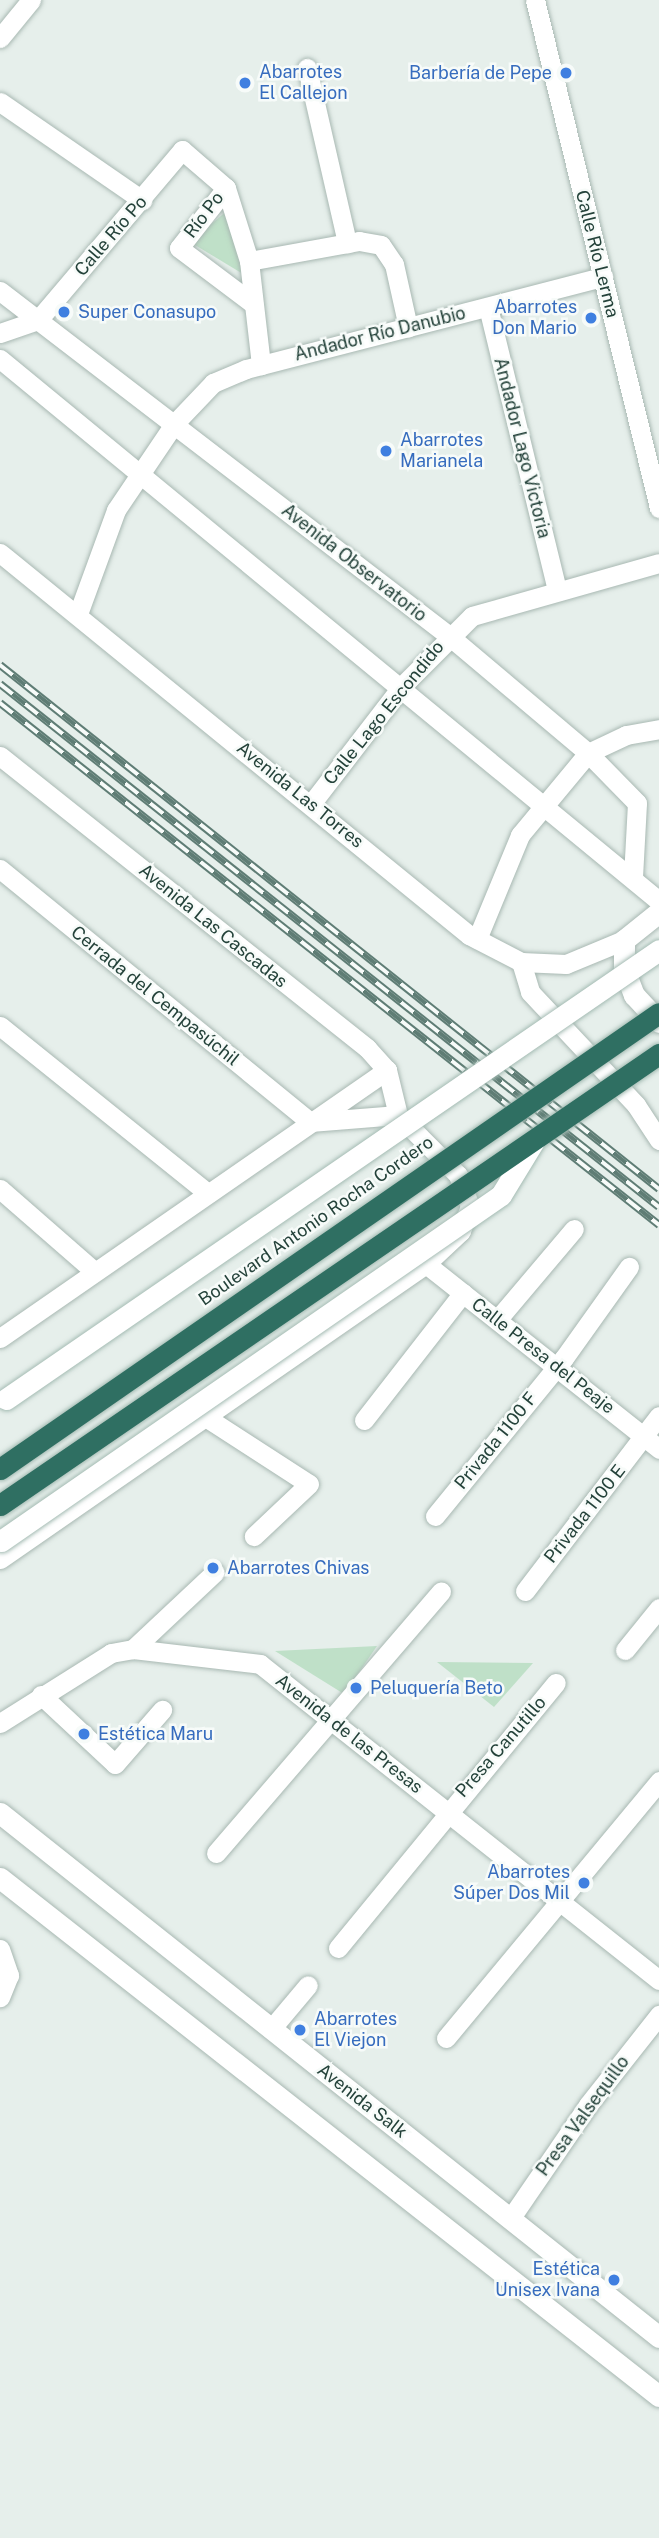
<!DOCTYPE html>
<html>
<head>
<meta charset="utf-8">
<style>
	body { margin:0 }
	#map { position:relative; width:659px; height:2538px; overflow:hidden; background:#e6efeb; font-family:"Public Sans",sans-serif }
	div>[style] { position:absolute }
	.green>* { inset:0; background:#bfe0c8 }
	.roads { filter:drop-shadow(0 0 2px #a8b8b2) drop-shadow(0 0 2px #a8b8b2) }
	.street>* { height:19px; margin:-9.5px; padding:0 9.5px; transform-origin:9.5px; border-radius:9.5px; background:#fff }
	.secondary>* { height:21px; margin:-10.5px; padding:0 10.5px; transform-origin:10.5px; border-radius:10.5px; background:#fff }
	.rail>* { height:8px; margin-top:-4px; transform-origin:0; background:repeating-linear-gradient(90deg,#f7fbf9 0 16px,#5f7d75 0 32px); box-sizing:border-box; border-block:2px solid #5f7d75 }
	.bridges { filter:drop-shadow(0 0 2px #a4bbb3) drop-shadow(0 0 2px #a4bbb3) }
	.secondary-bridge>* { height:21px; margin:-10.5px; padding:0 10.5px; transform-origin:10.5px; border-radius:10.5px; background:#fff }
	.highway-bridge>* { height:21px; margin:-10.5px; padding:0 10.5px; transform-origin:10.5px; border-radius:10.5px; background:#2f6f62 }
	.dots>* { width:19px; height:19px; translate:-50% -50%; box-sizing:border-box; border:4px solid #f7fbf9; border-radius:50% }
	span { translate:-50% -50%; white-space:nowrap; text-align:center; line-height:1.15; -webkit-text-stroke:5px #f7fbf9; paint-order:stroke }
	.shop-label { font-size:18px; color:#366cbe }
	.left { translate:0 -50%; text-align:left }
	.right { translate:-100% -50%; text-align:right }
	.street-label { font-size:18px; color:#24423a }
</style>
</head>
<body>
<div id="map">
	<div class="green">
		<div style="clip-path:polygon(228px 210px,248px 277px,190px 242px)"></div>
		<div style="clip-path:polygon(377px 1646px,344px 1694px,275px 1651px)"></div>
		<div style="clip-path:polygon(437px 1662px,533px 1663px,494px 1707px)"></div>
	</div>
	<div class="roads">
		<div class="street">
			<div style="left:535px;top:0;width:523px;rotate:76.28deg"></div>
			<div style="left:0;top:38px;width:49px;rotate:-50.8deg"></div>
			<div style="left:307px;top:68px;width:180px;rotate:77.1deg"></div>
			<div style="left:0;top:102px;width:173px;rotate:34.6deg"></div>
			<div style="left:226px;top:188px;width:77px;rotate:72.5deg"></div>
			<div style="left:249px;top:261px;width:105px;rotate:83.4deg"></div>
			<div style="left:226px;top:188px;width:76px;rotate:128.1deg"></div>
			<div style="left:179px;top:248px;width:90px;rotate:36.9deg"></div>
			<div style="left:249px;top:261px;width:112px;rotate:-10.3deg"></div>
			<div style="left:359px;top:241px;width:22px;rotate:10deg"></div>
			<div style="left:381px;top:245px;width:23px;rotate:56deg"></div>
			<div style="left:394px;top:264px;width:65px;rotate:77.5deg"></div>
			<div style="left:0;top:291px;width:565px;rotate:37.52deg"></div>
			<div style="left:448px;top:635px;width:183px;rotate:40.1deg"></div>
			<div style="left:588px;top:753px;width:70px;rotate:45.6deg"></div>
			<div style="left:637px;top:803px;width:75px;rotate:93.1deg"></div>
			<div style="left:488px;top:307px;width:290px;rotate:76.3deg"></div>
			<div style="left:0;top:333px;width:40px;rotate:-18.9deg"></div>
			<div style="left:38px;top:320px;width:223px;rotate:-49.7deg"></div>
			<div style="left:182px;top:150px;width:58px;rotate:40.8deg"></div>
			<div style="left:0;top:359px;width:853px;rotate:39.44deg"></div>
			<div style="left:0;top:553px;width:605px;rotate:39.16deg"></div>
			<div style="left:469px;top:935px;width:59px;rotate:27.4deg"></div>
			<div style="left:521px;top:962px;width:45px;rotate:2.5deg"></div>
			<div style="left:566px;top:964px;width:63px;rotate:-22.5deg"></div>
			<div style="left:78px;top:614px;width:111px;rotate:-69.9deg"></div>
			<div style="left:116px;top:510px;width:104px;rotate:-56deg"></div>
			<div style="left:174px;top:424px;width:57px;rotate:-46.4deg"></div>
			<div style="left:213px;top:383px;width:36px;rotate:-23deg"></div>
			<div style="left:246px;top:369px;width:369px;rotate:-14.5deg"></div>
			<div style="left:0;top:756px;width:469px;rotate:38.5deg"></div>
			<div style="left:367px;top:1048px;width:30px;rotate:48deg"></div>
			<div style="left:387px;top:1070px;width:46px;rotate:76.3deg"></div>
			<div style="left:311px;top:804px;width:148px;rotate:-52.4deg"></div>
			<div style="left:401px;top:687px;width:100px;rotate:-45deg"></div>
			<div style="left:472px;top:616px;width:194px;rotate:-15.8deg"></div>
			<div style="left:0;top:869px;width:400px;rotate:39.2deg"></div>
			<div style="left:310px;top:1122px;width:88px;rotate:-4.5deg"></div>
			<div style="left:398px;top:1115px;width:85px;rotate:45deg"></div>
			<div style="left:458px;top:1175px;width:33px;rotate:69deg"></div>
			<div style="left:470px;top:1206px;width:27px;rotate:110deg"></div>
			<div style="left:461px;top:1231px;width:48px;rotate:136.7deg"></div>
			<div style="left:426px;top:1264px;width:518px;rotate:145.3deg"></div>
			<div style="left:477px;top:939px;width:113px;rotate:-67.5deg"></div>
			<div style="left:520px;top:835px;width:107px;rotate:-50.3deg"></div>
			<div style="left:588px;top:753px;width:42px;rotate:-25.3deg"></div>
			<div style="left:626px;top:735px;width:34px;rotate:-10deg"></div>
			<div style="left:521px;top:962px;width:31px;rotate:73deg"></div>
			<div style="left:530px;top:992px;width:155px;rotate:46.8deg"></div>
			<div style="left:636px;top:1105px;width:42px;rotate:56.7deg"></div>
			<div style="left:0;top:1026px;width:267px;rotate:38.8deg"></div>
			<div style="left:0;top:1189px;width:123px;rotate:41.1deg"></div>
			<div style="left:426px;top:1264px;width:298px;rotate:38.4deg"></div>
			<div style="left:497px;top:1320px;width:119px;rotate:-49.8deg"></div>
			<div style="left:0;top:1338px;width:471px;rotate:-34.7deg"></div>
			<div style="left:207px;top:1418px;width:121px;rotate:32.9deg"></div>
			<div style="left:309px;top:1484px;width:76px;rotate:136.6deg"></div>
			<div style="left:364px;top:1420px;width:161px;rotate:-52.1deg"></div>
			<div style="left:435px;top:1516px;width:204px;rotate:-50.8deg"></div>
			<div style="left:564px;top:1358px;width:112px;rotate:-54.5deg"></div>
			<div style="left:525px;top:1591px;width:220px;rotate:-52.6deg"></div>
			<div style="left:133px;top:1649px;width:112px;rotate:-43.2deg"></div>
			<div style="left:625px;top:1650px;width:54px;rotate:-51deg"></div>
			<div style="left:41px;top:1695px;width:101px;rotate:43deg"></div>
			<div style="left:115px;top:1764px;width:72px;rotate:-49deg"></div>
			<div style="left:0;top:1723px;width:131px;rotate:-32.2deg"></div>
			<div style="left:111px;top:1653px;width:22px;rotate:-10deg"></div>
			<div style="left:133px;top:1649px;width:128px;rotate:6.7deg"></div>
			<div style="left:260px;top:1664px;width:509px;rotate:38.38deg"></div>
			<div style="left:216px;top:1853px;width:345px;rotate:-49.3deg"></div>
			<div style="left:338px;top:1948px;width:343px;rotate:-50.6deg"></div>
			<div style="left:0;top:1949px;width:28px;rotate:71deg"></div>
			<div style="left:9px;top:1975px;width:24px;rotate:112deg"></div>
			<div style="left:271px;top:2029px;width:57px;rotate:-49.9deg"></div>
			<div style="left:446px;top:2038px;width:334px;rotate:-50.3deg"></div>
			<div style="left:510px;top:2219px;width:138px;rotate:-55.6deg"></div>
			<div style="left:588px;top:2105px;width:115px;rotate:-51.7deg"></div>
		</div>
		<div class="secondary">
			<div style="left:659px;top:912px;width:45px;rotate:141.3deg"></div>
			<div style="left:624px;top:940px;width:29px;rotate:90deg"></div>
			<div style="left:624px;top:969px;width:28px;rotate:69deg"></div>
			<div style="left:634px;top:995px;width:37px;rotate:47deg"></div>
			<div style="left:0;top:1813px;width:842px;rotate:38.49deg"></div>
			<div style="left:0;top:1878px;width:838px;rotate:38.17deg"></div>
		</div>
	</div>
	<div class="rail">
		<div style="left:0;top:665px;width:842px;rotate:38.49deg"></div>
		<div style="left:0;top:684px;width:841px;rotate:38.44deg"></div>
		<div style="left:0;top:703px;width:841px;rotate:38.38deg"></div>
	</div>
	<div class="bridges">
		<div class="secondary-bridge">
			<div style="left:6px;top:1399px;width:792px;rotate:-34.51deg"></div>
			<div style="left:1px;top:1541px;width:608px;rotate:-34.68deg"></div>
			<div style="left:501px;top:1195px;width:63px;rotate:-58.6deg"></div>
		</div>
		<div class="highway-bridge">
			<div style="left:0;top:1469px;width:801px;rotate:-34.68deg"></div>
			<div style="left:0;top:1505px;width:799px;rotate:-34.39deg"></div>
		</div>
	</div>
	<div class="dots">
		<div style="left:566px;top:73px;background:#3f7fe0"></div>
		<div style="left:245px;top:83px;background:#3f7fe0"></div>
		<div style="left:64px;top:312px;background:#3f7fe0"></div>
		<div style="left:591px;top:318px;background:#3f7fe0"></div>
		<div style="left:386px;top:451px;background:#3f7fe0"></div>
		<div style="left:213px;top:1568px;background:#3f7fe0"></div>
		<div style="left:356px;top:1688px;background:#3f7fe0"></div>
		<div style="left:84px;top:1734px;background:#3f7fe0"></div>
		<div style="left:584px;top:1883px;background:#3f7fe0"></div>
		<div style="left:300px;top:2030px;background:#3f7fe0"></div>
		<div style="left:614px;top:2280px;background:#3f7fe0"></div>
	</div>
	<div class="shop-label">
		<span class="left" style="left:259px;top:83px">Abarrotes<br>El Callejon</span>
		<span class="right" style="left:552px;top:73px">Barbería de Pepe</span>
		<span class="right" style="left:577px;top:318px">Abarrotes<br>Don Mario</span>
		<span class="left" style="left:78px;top:312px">Super Conasupo</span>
		<span class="left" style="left:400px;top:451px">Abarrotes<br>Marianela</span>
		<span class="left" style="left:227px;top:1568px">Abarrotes Chivas</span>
		<span class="left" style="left:370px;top:1688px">Peluquería Beto</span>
		<span class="left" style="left:98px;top:1734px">Estética Maru</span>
		<span class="right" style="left:570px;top:1883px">Abarrotes<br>Súper Dos Mil</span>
		<span class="left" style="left:314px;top:2030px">Abarrotes<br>El Viejon</span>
		<span class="right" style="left:600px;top:2280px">Estética<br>Unisex Ivana</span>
	</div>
	<div class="street-label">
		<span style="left:204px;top:215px;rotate:-53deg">Río Po</span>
		<span style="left:111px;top:236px;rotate:-49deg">Calle Río Po</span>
		<span style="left:597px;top:254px;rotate:76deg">Calle Río Lerma</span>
		<span style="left:380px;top:334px;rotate:-14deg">Andador Río Danubio</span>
		<span style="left:522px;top:448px;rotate:76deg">Andador Lago Victoria</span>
		<span style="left:354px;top:563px;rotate:38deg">Avenida Observatorio</span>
		<span style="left:384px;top:713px;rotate:-51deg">Calle Lago Escondido</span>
		<span style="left:300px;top:795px;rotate:39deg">Avenida Las Torres</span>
		<span style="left:213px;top:926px;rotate:39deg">Avenida Las Cascadas</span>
		<span style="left:155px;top:996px;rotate:39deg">Cerrada del Cempasúchil</span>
		<span style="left:316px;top:1221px;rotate:-35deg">Boulevard Antonio Rocha Cordero</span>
		<span style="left:543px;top:1356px;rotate:38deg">Calle Presa del Peaje</span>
		<span style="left:496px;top:1441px;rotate:-51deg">Privada 1100 F</span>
		<span style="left:585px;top:1514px;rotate:-52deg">Privada 1100 E</span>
		<span style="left:349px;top:1734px;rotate:38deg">Avenida de las Presas</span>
		<span style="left:501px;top:1747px;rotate:-49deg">Presa Canutillo</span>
		<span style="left:362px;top:2101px;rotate:38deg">Avenida Salk</span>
		<span style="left:583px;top:2116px;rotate:-54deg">Presa Valsequillo</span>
	</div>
</div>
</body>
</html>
